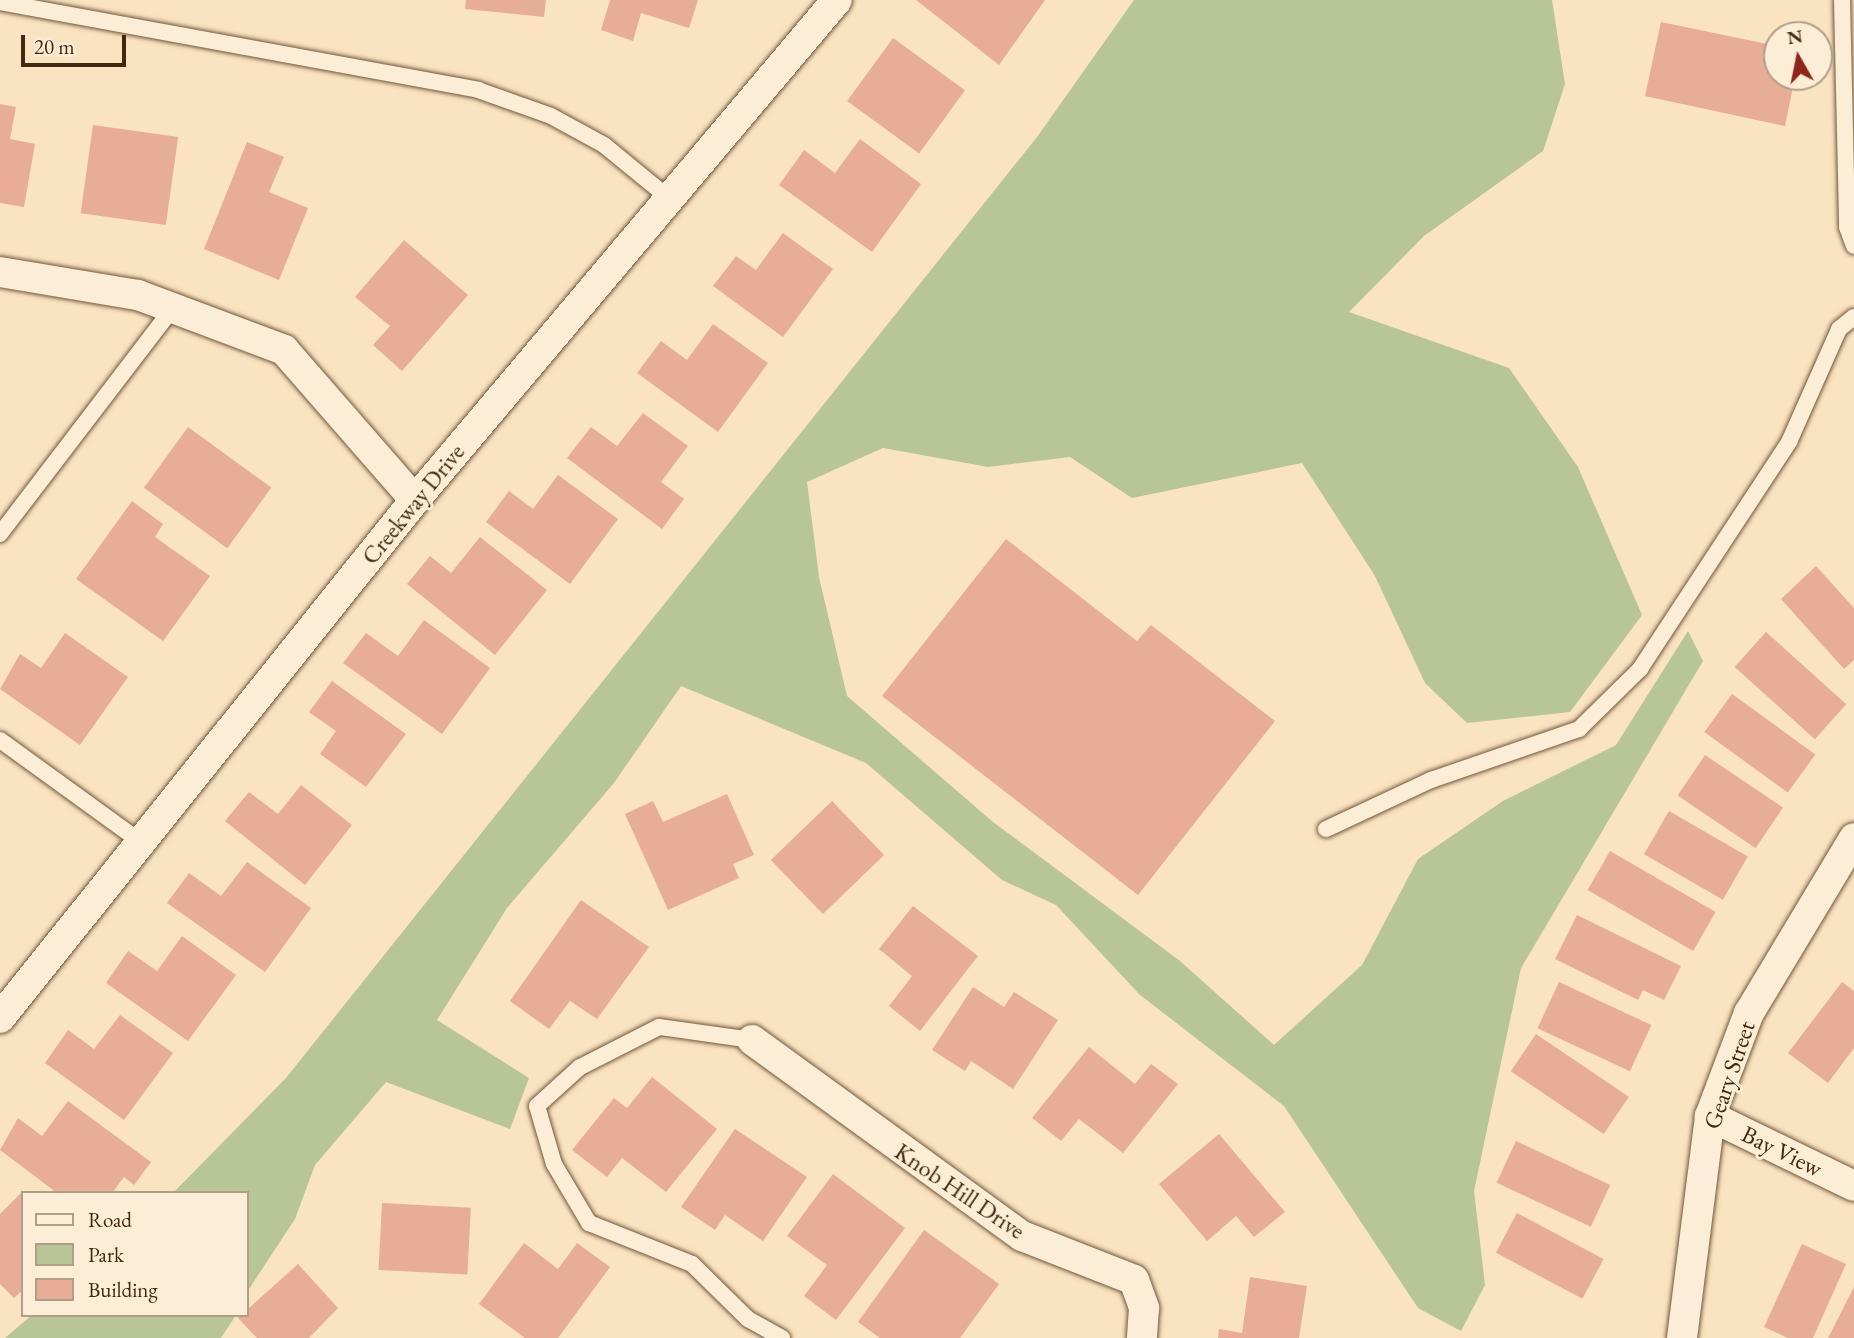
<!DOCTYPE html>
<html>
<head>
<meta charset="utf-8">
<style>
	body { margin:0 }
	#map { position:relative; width:1854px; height:1338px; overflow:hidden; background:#fae3c0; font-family:"EB Garamond",serif }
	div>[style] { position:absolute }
	.green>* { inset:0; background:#b7c597 }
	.building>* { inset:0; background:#e7ad97; transform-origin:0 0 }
	.roads { filter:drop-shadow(0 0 2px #71573c) drop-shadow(0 0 2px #71573c) }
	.service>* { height:16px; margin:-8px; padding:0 8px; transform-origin:8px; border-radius:8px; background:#fcedd6 }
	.minor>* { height:30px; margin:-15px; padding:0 15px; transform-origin:15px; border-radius:15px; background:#fcedd6 }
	span { translate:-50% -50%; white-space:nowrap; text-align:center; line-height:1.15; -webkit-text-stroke:6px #fcedd6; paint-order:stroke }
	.street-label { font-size:24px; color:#432810 }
	.legend { position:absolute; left:21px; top:1191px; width:228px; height:126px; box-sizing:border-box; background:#fcedd6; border:2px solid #b29e87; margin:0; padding:9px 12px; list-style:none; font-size:21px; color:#432810 }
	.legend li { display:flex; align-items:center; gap:14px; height:35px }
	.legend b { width:35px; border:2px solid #b29e87 }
	.north { position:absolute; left:1763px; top:21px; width:70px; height:70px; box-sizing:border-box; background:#fcedd6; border:2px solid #b29e87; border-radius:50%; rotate:351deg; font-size:19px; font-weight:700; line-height:28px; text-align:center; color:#432810 }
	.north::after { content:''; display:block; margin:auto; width:24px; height:32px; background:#8f2418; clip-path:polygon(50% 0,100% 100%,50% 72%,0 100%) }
	.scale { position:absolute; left:21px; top:35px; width:105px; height:32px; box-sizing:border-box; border:4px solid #432810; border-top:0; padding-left:9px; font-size:21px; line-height:24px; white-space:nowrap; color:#432810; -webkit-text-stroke:5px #fcedd6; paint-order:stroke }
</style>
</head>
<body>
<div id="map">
	<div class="green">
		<div style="clip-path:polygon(1134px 0,1552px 0,1565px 84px,1543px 151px,1424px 236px,1349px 312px,1509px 368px,1578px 467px,1642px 615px,1570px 712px,1467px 723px,1425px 683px,1375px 576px,1302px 463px,1132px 498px,1070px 457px,988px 467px,883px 448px,807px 482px,819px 577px,847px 696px,993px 822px,1180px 961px,1274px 1045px,1362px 965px,1418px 859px,1503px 801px,1616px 745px,1688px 631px,1703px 661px,1521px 968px,1474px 1191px,1485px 1285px,1461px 1331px,1418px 1308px,1284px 1106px,1140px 995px,1056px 905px,1002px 880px,866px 763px,681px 686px,614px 783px,507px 908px,437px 1020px,529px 1078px,510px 1129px,386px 1082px,315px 1165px,295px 1219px,247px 1292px,247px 1193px,173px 1193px,286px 1078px,1037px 137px)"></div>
		<div style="clip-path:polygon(32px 1315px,236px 1315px,221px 1338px,5px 1338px)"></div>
	</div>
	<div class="building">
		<div style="clip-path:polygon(466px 0,546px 0,544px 17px,465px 9px)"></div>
		<div style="clip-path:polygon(610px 0,698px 0,689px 28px,641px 13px,633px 41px,601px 30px)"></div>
		<div style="clip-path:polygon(916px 0,1045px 0,999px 65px)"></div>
		<div style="clip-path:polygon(1661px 22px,1777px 46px,1777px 77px,1795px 77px,1785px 126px,1645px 96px)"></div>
		<div style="left:893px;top:38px;width:89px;height:78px;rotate:36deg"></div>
		<div style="clip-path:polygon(0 104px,16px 107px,10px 139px,35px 144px,24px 207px,0 203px)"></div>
		<div style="left:93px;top:125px;width:86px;height:89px;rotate:8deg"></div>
		<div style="clip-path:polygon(860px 139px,921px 184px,872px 252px,779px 185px,804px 150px,835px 173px)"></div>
		<div style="clip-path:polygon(247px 142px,284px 157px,269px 192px,308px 208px,279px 280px,204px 249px)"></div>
		<div style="clip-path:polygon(783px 233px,833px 269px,783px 337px,713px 286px,736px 256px,756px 270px)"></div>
		<div style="clip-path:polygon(404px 240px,468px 295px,402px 371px,373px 345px,390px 326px,355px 297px)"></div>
		<div style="clip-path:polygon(713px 324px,768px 363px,718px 432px,637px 373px,661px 341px,687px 360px)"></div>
		<div style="clip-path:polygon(643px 413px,688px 446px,661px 482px,684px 499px,662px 529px,567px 458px,591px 427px,617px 446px)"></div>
		<div style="left:188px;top:427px;width:103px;height:75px;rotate:36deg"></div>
		<div style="clip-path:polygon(558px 475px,618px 519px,570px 584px,486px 522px,509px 491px,533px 509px)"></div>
		<div style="clip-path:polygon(132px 501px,163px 524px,155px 537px,210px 576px,163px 641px,76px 579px)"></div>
		<div style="clip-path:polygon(480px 537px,547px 590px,495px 655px,407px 584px,430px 556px,451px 573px)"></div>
		<div style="clip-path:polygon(1006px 539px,1137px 641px,1151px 625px,1275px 721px,1138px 895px,882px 696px)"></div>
		<div style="clip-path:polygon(1816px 566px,1854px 608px,1854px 660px,1844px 669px,1781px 599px)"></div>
		<div style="clip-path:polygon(424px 620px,490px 668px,442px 734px,343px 663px,366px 633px,398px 656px)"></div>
		<div style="left:1766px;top:632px;width:108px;height:47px;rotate:42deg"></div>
		<div style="clip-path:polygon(65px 633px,128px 677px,80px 745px,0 689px,20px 654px,41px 668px)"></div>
		<div style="clip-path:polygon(332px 681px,406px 734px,366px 787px,320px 754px,336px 731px,309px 712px)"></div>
		<div style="left:1732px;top:694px;width:103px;height:47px;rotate:36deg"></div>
		<div style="left:1705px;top:755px;width:94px;height:49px;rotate:34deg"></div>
		<div style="clip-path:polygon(301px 785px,352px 825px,305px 885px,225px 821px,249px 792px,278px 814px)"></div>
		<div style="clip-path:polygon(727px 794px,754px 855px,733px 864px,739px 878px,668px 910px,625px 814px,653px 801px,663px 822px)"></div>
		<div style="left:832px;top:801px;width:75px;height:85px;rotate:46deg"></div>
		<div style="left:1669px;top:811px;width:91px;height:50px;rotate:30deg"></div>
		<div style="left:1610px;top:851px;width:122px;height:45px;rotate:30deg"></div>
		<div style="clip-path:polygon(247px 862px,311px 908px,265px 972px,167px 903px,189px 873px,221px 896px)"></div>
		<div style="clip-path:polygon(581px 900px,649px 947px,597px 1019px,570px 1001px,549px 1029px,510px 1001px)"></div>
		<div style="clip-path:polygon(913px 906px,978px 956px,920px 1031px,889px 1006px,912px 976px,879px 949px)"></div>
		<div style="clip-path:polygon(1577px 915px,1681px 966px,1664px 1000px,1643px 990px,1638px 1000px,1555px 959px)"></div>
		<div style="clip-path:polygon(182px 936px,236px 975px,188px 1041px,106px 983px,128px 951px,157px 971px)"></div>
		<div style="left:1559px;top:982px;width:102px;height:51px;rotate:25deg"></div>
		<div style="clip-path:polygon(1842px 982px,1854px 991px,1854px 1048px,1828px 1083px,1788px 1053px)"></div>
		<div style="clip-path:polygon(973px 987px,1004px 1007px,1014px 992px,1058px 1020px,1013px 1089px,971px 1061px,965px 1071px,932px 1050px)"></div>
		<div style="clip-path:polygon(120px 1015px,173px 1053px,124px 1120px,45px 1063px,68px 1030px,94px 1049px)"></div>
		<div style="left:1536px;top:1034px;width:112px;height:45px;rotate:34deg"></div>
		<div style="clip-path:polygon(1089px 1047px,1135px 1084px,1151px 1064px,1178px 1084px,1123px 1153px,1079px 1119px,1061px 1141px,1032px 1118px)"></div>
		<div style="clip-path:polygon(652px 1077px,717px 1129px,666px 1192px,622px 1158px,607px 1177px,572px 1150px,614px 1098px,627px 1108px)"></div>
		<div style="clip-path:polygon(68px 1101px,151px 1162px,134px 1185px,124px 1177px,112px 1193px,57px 1193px,0 1150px,18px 1118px,42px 1136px)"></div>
		<div style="clip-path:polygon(735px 1129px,807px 1177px,763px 1241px,725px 1215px,715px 1230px,681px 1207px)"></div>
		<div style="clip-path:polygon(1219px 1134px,1285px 1212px,1254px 1237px,1236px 1216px,1207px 1241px,1159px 1184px)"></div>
		<div style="left:1516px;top:1141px;width:104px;height:46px;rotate:25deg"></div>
		<div style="clip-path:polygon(833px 1174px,905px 1228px,836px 1320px,804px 1296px,827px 1265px,787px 1236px)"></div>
		<div style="clip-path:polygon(23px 1191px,23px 1290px,14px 1298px,0 1284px,0 1214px)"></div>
		<div style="left:382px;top:1203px;width:89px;height:67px;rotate:3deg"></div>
		<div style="left:1517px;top:1213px;width:98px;height:45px;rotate:28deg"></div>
		<div style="clip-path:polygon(924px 1230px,999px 1284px,960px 1338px,880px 1338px,858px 1322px)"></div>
		<div style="clip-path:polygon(524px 1243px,558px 1269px,577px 1243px,610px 1267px,558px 1338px,525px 1338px,479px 1304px)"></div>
		<div style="clip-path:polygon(1802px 1244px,1846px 1264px,1813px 1338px,1788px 1338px,1764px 1327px)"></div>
		<div style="clip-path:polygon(298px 1264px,338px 1308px,309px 1338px,257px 1338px,238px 1318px)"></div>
		<div style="clip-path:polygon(1250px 1277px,1307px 1286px,1299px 1338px,1218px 1338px,1219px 1329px,1242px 1333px)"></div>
		<div style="clip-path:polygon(1854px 1287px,1854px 1338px,1828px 1338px)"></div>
	</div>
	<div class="roads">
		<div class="service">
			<div style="left:1842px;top:0;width:227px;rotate:88.7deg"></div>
			<div style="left:1847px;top:227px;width:20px;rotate:70deg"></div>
			<div style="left:0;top:2px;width:486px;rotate:10.4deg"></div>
			<div style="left:478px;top:90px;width:77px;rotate:19.6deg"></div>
			<div style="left:551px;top:116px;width:60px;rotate:28.7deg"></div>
			<div style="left:604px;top:145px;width:85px;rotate:39.3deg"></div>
			<div style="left:0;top:534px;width:285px;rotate:-52.6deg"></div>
			<div style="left:0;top:740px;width:174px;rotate:35.9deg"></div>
			<div style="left:1326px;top:829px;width:116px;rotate:-25deg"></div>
			<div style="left:1431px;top:780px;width:157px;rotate:-19deg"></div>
			<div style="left:1579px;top:729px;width:86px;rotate:-44.5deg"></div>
			<div style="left:1640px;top:669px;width:272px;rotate:-56.7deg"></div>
			<div style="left:1789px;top:442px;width:124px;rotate:-66.1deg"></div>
			<div style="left:1839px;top:329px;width:19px;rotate:-39deg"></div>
			<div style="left:752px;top:1040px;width:94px;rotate:-172deg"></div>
			<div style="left:659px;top:1027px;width:89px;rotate:153.1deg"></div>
			<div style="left:580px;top:1067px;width:58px;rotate:137.8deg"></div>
			<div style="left:537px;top:1106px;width:60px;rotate:73.7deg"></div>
			<div style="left:554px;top:1164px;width:69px;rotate:59.3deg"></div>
			<div style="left:589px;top:1223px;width:111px;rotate:21.7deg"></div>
			<div style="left:692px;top:1264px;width:78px;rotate:44.5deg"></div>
			<div style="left:748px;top:1319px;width:39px;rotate:29deg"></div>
		</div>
		<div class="minor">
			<div style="left:0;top:272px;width:140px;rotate:9.5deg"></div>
			<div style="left:138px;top:295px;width:156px;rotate:20.6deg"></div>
			<div style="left:284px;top:350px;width:199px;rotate:48.9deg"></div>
			<div style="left:0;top:1018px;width:664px;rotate:-51.3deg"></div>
			<div style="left:415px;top:500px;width:654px;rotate:-49.84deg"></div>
			<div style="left:752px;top:1040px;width:334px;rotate:36deg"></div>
			<div style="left:1022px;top:1236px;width:120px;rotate:21.4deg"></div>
			<div style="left:1134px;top:1280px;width:30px;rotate:70deg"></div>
			<div style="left:1144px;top:1308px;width:30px;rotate:94deg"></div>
			<div style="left:1710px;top:1116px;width:160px;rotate:25.9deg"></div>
			<div style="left:1682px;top:1338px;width:224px;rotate:-82.8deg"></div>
			<div style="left:1710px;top:1116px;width:110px;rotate:-69.3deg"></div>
			<div style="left:1749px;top:1013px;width:204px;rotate:-59deg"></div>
		</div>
	</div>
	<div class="street-label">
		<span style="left:413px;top:504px;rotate:-51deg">Creekway Drive</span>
		<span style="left:1729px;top:1075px;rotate:-71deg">Geary Street</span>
		<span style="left:1782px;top:1151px;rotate:26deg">Bay View</span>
		<span style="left:960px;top:1191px;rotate:34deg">Knob Hill Drive</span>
	</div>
	<ul class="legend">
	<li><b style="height:9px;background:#fcedd6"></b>Road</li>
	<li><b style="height:19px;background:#b7c597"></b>Park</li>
	<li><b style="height:19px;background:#e7ad97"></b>Building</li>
	</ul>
	<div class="north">N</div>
	<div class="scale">20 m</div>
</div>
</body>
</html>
